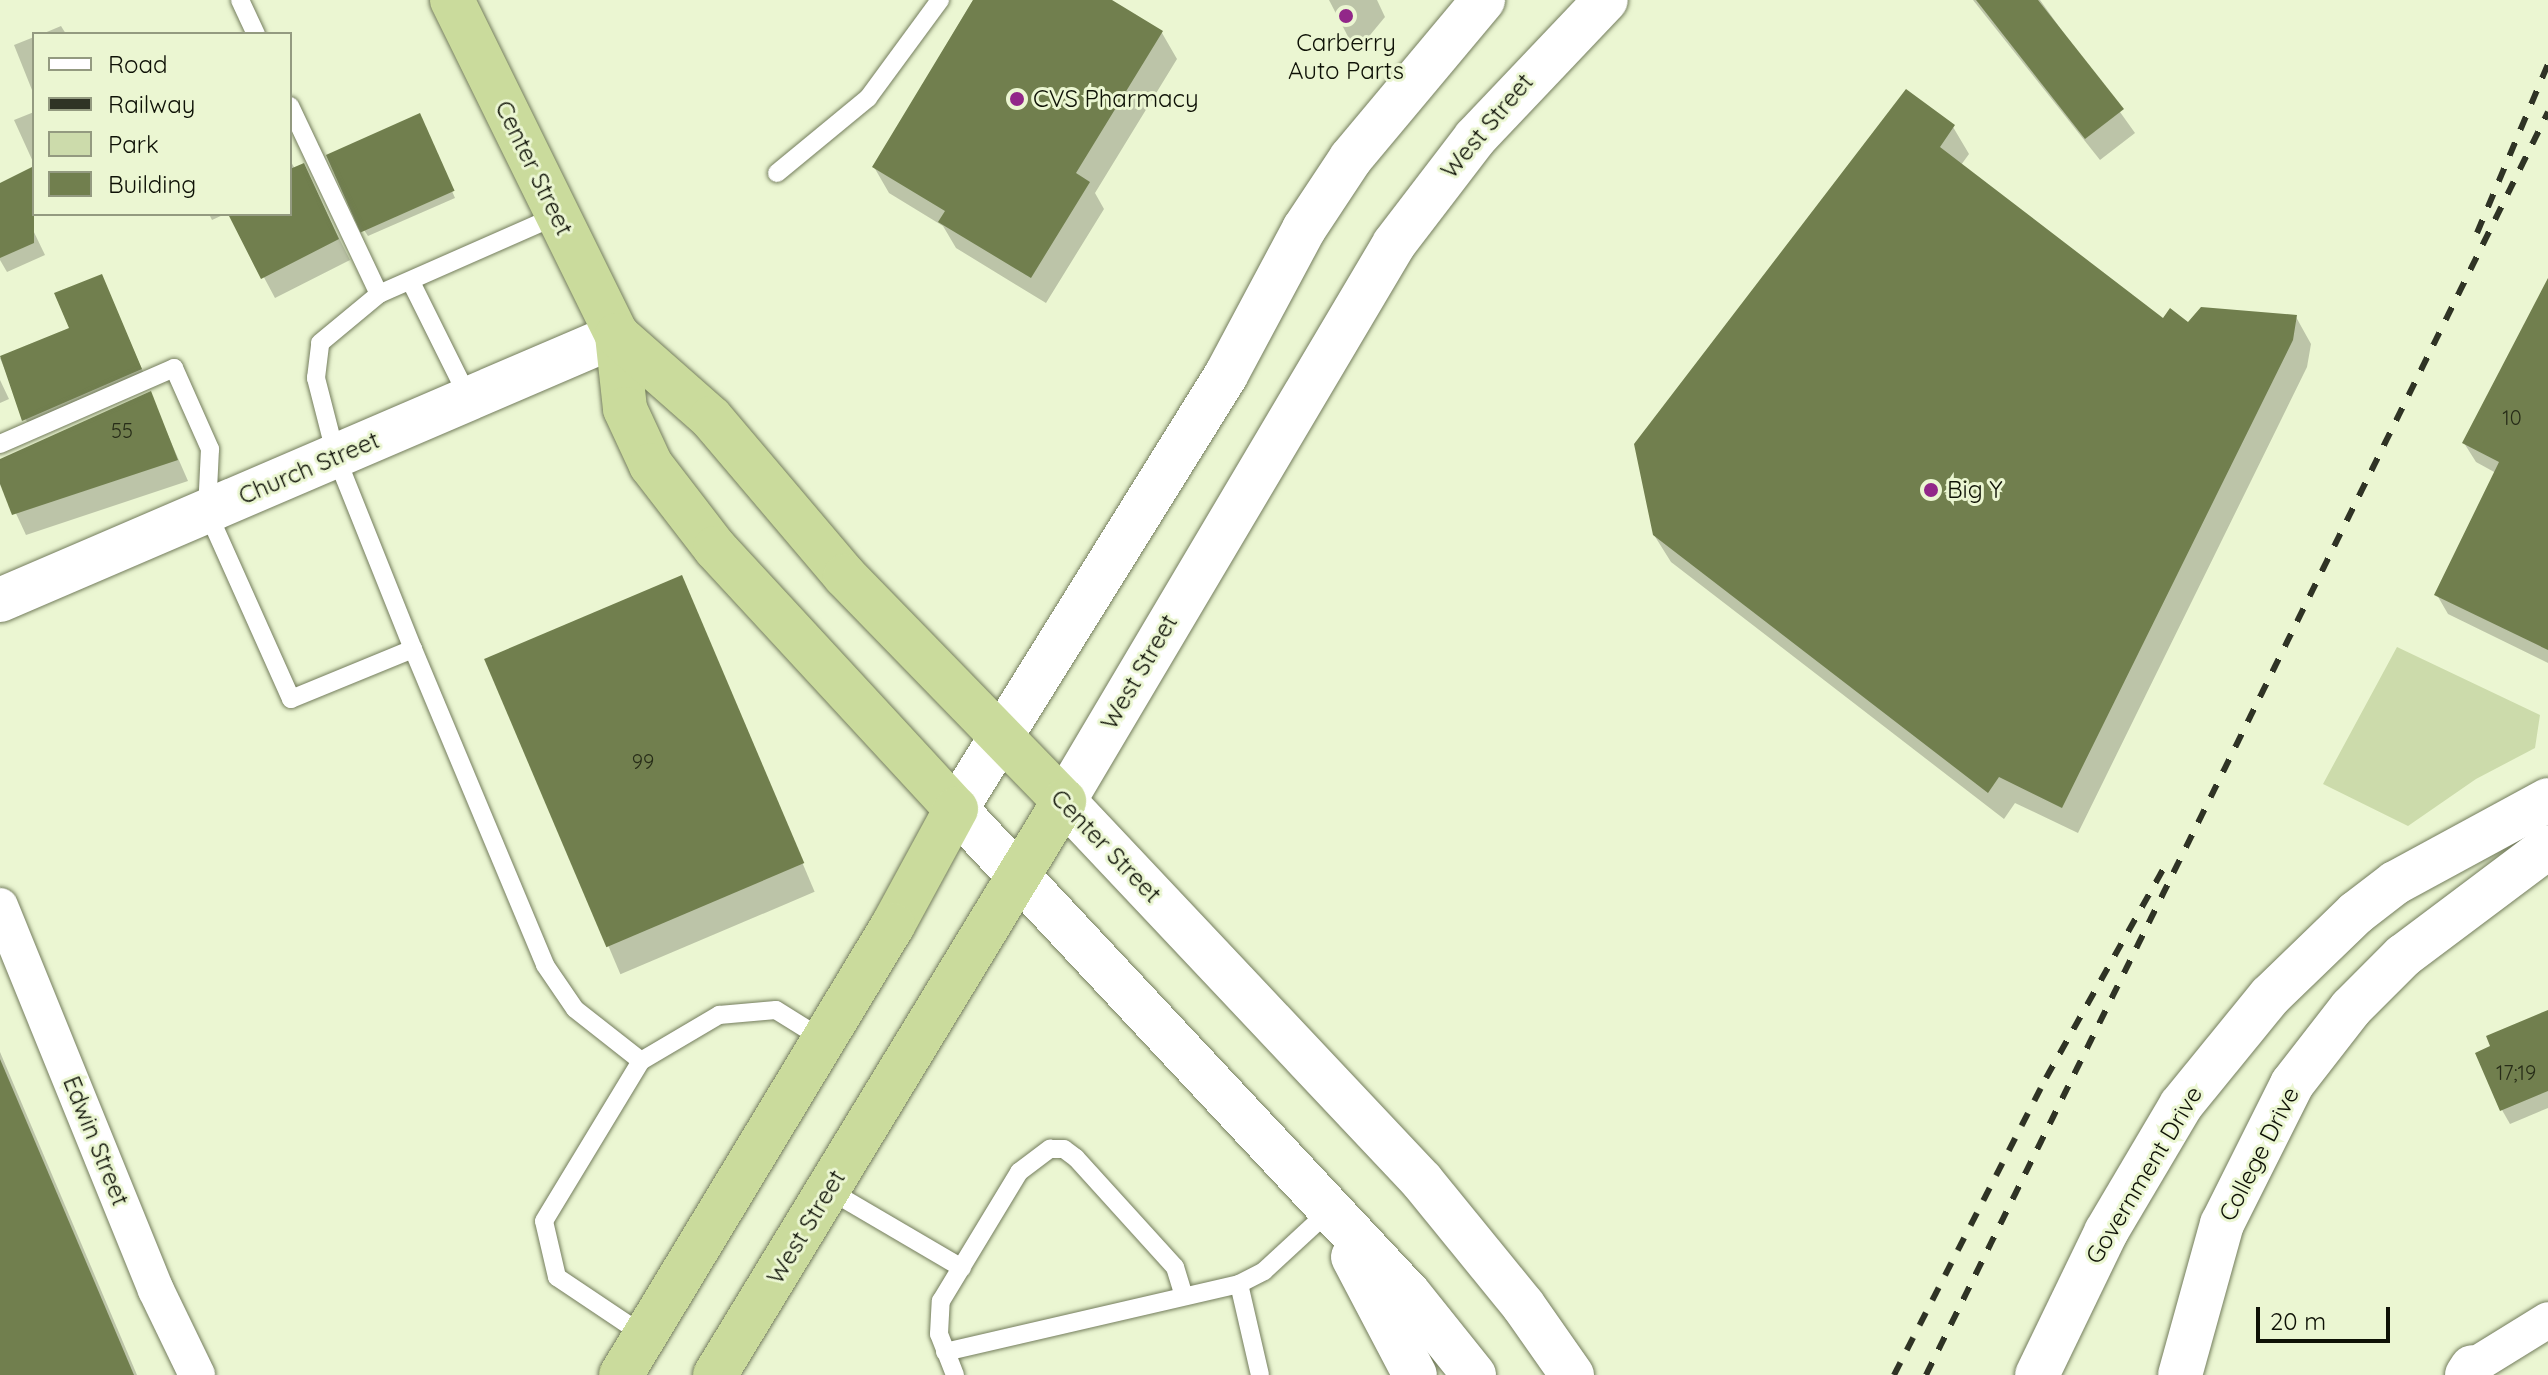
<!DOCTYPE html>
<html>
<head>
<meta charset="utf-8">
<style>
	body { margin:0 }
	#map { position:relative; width:2548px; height:1375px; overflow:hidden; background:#ebf6d2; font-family:Quicksand,sans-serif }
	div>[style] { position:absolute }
	.green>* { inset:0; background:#ccdbab }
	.shadow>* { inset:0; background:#0003; transform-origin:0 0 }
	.building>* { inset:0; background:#717f4e; transform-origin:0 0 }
	.roads { filter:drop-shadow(0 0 2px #747d5d) drop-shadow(0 0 2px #747d5d) }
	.service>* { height:18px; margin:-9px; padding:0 9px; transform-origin:9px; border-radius:9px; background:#fff }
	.minor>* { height:36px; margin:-18px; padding:0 18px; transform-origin:18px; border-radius:18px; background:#fff }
	.tertiary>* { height:44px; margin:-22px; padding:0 22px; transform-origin:22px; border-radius:22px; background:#fff }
	.trunk>* { height:44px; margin:-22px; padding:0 22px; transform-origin:22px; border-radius:22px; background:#cadb9c }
	.rail>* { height:6px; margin-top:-3px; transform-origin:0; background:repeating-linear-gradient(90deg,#2f3325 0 14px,transparent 0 28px) }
	.dots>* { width:22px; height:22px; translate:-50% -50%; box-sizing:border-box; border:4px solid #ebf6d2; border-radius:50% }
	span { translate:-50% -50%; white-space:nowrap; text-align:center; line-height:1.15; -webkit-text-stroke:6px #ebf6d2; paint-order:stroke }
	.number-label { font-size:20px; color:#272c18 }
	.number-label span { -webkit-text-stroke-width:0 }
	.poi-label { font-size:24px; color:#0e1106 }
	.left { translate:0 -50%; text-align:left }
	.street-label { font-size:24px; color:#0e1106 }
	.legend { position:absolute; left:32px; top:32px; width:260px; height:184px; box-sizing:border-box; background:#ebf6d2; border:2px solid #939a80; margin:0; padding:10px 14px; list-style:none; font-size:24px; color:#0e1106 }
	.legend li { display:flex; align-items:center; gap:16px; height:40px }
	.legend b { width:40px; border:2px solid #939a80 }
	.scale { position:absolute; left:2256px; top:1307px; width:134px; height:36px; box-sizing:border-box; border:4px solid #0e1106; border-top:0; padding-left:10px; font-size:24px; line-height:28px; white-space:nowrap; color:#0e1106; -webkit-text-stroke:6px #ebf6d2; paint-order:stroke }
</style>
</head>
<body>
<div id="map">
	<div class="green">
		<div style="clip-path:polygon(2397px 647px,2540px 715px,2535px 748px,2476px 779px,2408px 826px,2323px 784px)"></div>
	</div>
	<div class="shadow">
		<div style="clip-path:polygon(973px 0,1108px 0,1162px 33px,1177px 59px,1095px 193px,1104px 209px,1046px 303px,956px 248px,943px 226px,889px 193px,874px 167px)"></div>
		<div style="clip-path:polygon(1329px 0,1377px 0,1385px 17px,1356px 52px)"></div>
		<div style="clip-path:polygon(1973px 0,2040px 0,2135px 133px,2100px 160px)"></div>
		<div style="clip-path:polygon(61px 26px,66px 34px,42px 34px)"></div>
		<div style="clip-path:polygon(34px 37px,34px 95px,14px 45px)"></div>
		<div style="clip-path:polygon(34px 112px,34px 164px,14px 120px)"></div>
		<div style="clip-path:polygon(422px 122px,455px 198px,368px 236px,364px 230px)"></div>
		<div style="clip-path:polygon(1953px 127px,1969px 154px,1961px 165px,2163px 321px,2188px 325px,2296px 317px,2311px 344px,2307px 367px,2078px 833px,2015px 803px,2004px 819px,1671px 562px,1654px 535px)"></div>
		<div style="clip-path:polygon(290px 160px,295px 169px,303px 166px,350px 260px,275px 298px,230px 214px,290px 214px)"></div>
		<div style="clip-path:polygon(0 185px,16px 195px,45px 255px,7px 272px,0 260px)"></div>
		<div style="clip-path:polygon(209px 214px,225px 214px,212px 220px)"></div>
		<div style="clip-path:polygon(101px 276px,148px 383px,32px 434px,0 358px,72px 329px)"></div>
		<div style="clip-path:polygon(2548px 280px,2548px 663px,2448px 614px,2437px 595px,2496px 473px,2476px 462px,2464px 443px)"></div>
		<div style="clip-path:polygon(0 380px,9px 399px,0 403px)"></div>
		<div style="clip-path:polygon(150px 394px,188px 481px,26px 535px,0 479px,0 460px)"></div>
		<div style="left:681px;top:577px;width:342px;height:211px;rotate:67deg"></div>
		<div style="clip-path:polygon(2548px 1015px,2548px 1108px,2510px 1124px,2502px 1110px)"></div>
		<div style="clip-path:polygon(0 1052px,137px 1375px,0 1375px)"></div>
	</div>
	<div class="building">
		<div style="clip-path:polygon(973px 0,1112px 0,1163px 31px,1076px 173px,1090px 182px,1031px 278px,938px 222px,945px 211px,872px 167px)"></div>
		<div style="clip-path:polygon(1976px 0,2038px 0,2124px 109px,2085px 139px)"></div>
		<div style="clip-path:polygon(1906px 89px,1955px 125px,1940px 147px,2163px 318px,2170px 308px,2188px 322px,2201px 307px,2297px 315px,2293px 340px,2062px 808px,1999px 777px,1988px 793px,1653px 535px,1634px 444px)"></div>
		<div style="left:420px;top:113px;width:85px;height:103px;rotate:66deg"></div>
		<div style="clip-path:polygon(304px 163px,339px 239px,261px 279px,228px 214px,290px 214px,290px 169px)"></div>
		<div style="clip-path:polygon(34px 166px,34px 243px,0 258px,0 183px)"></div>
		<div style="clip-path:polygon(102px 274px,142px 369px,22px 421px,0 356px,69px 328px,54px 293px)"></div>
		<div style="clip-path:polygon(2548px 278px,2548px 650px,2434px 595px,2499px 462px,2462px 443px)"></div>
		<div style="clip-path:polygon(151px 391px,178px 460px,12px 515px,0 484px,0 459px)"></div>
		<div style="left:682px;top:575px;width:313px;height:215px;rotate:67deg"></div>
		<div style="clip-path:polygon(2548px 1010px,2548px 1091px,2500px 1111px,2475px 1053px,2490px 1046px,2486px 1036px)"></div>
		<div style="clip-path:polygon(0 1059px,134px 1375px,0 1375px)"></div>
	</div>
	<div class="roads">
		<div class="service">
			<div style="left:240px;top:0;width:38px;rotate:65deg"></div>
			<div style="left:290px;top:106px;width:208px;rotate:64.7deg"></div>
			<div style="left:379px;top:294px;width:196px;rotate:-23.8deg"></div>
			<div style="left:777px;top:173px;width:118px;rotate:-39.5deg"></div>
			<div style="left:868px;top:98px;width:122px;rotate:-53.7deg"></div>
			<div style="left:411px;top:282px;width:131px;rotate:63.6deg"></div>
			<div style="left:0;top:444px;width:190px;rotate:-23.6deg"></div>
			<div style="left:174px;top:368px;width:89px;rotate:66deg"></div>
			<div style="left:210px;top:449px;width:62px;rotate:92.8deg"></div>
			<div style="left:207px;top:511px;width:206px;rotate:65.9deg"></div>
			<div style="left:291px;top:699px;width:132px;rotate:-22.3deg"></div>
			<div style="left:413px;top:649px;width:208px;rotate:-111.8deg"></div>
			<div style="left:336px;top:456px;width:81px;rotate:-104.4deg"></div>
			<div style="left:316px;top:378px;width:35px;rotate:-83deg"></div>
			<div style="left:320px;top:343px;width:77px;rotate:-39.7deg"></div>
			<div style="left:413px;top:649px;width:342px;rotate:67.3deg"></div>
			<div style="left:545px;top:965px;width:53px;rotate:55.7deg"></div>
			<div style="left:575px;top:1009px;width:84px;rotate:38.2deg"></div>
			<div style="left:829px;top:1190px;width:154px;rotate:30.4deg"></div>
			<div style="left:1239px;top:1284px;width:93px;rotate:77deg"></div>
			<div style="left:645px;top:1336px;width:106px;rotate:-146.2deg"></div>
			<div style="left:557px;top:1277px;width:57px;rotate:-103.1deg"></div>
			<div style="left:544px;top:1221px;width:187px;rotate:-58.8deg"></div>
			<div style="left:641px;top:1061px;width:91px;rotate:-30.5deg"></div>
			<div style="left:719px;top:1015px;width:57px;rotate:-5deg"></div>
			<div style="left:776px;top:1010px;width:57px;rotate:32deg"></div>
			<div style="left:945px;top:1352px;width:302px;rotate:-13deg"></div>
			<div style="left:1239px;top:1284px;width:28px;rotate:-27deg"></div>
			<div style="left:1264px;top:1271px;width:87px;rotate:-42.7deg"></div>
			<div style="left:955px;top:1375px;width:44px;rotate:-111.3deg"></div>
			<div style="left:939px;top:1334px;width:33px;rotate:-87deg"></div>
			<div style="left:941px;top:1301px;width:151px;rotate:-58.8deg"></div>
			<div style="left:1019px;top:1172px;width:39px;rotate:-37deg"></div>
			<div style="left:1050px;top:1149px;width:14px"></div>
			<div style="left:1064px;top:1149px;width:15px;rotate:37deg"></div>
			<div style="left:1076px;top:1158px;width:147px;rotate:47.8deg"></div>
			<div style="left:1175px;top:1267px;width:30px;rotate:73deg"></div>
		</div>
		<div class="minor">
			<div style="left:0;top:906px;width:414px;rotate:67.9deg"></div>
			<div style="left:156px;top:1290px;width:94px;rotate:64.2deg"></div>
			<div style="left:2472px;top:1367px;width:89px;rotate:-31.7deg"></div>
		</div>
		<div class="tertiary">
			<div style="left:0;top:600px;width:672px;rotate:-23.24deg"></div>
			<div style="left:1353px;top:1257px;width:133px;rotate:62.3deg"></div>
			<div style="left:1474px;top:1375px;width:104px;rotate:-128.7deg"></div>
			<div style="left:1409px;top:1294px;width:664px;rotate:-133.05deg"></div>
			<div style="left:956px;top:809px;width:511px;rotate:-58.11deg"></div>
			<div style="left:1226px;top:375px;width:166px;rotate:-61.9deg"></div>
			<div style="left:1304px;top:229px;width:85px;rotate:-56.5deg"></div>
			<div style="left:1351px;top:158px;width:206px;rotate:-50.1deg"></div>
			<div style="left:1572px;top:1375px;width:85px;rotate:-125deg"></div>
			<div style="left:1523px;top:1305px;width:160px;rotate:-129.2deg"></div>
			<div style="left:1422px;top:1181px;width:522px;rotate:-133.29deg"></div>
			<div style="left:1064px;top:801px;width:647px;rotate:-59.35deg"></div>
			<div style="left:1394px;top:244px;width:133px;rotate:-52.6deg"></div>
			<div style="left:1475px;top:138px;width:190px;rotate:-46.5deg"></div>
			<div style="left:2037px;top:1375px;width:159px;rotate:-64.2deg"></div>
			<div style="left:2106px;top:1232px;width:147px;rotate:-59.4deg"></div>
			<div style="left:2181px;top:1105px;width:141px;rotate:-50.8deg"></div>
			<div style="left:2270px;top:996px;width:120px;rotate:-44deg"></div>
			<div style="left:2356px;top:913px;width:49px;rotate:-37.6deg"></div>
			<div style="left:2395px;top:883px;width:174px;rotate:-28.5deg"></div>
			<div style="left:2180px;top:1375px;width:157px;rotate:-74.5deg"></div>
			<div style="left:2222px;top:1224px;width:157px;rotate:-63.4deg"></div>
			<div style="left:2292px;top:1084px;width:96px;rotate:-52.2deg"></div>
			<div style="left:2351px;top:1008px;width:74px;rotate:-45deg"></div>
			<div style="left:2403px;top:956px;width:181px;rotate:-36.9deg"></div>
			<div style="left:2467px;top:1375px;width:9px;rotate:-58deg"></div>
		</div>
		<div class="trunk">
			<div style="left:452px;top:0;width:373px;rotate:63.8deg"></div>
			<div style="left:617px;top:335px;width:74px;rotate:83.8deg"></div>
			<div style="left:625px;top:409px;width:62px;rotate:65.1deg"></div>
			<div style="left:651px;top:465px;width:105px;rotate:52.4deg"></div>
			<div style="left:715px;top:548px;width:355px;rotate:47.3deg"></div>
			<div style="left:956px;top:809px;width:132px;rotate:118.5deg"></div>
			<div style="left:893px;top:925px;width:526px;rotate:121.15deg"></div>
			<div style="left:617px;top:335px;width:125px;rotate:41.4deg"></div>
			<div style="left:711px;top:418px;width:207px;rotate:49.7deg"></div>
			<div style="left:845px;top:576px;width:314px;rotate:45.8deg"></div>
			<div style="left:1064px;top:801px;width:672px;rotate:121.3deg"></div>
		</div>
	</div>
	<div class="rail">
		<div style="left:2477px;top:233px;width:183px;rotate:-67.2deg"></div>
		<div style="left:1894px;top:1375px;width:334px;rotate:-62.9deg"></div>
		<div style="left:2046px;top:1078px;width:245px;rotate:-60.7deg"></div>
		<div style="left:1926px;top:1375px;width:1408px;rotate:-63.78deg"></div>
	</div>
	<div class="dots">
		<div style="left:1346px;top:16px;background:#922789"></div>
		<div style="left:1017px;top:99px;background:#922789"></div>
		<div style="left:1931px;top:490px;background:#922789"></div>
	</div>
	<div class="number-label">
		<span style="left:2512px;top:417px">10</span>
		<span style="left:122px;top:430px">55</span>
		<span style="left:643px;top:761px">99</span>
		<span style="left:2516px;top:1072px">17;19</span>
	</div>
	<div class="poi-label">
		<span style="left:1346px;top:57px">Carberry<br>Auto Parts</span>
		<span class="left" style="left:1033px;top:99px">CVS Pharmacy</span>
		<span class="left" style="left:1947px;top:490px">Big Y</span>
	</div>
	<div class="street-label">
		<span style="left:1487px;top:126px;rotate:-50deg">West Street</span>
		<span style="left:534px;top:168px;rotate:64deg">Center Street</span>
		<span style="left:309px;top:468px;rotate:-23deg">Church Street</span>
		<span style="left:1139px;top:672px;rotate:-60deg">West Street</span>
		<span style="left:1106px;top:846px;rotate:46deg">Center Street</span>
		<span style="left:96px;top:1141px;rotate:68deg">Edwin Street</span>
		<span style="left:2259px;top:1154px;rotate:-63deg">College Drive</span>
		<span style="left:2144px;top:1175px;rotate:-59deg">Government Drive</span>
		<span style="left:806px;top:1227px;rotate:-59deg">West Street</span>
	</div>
	<ul class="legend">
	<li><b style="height:10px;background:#fff"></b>Road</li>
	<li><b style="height:10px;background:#2f3325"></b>Railway</li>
	<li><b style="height:22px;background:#ccdbab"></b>Park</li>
	<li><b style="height:22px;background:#717f4e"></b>Building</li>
	</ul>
	<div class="scale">20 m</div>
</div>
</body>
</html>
